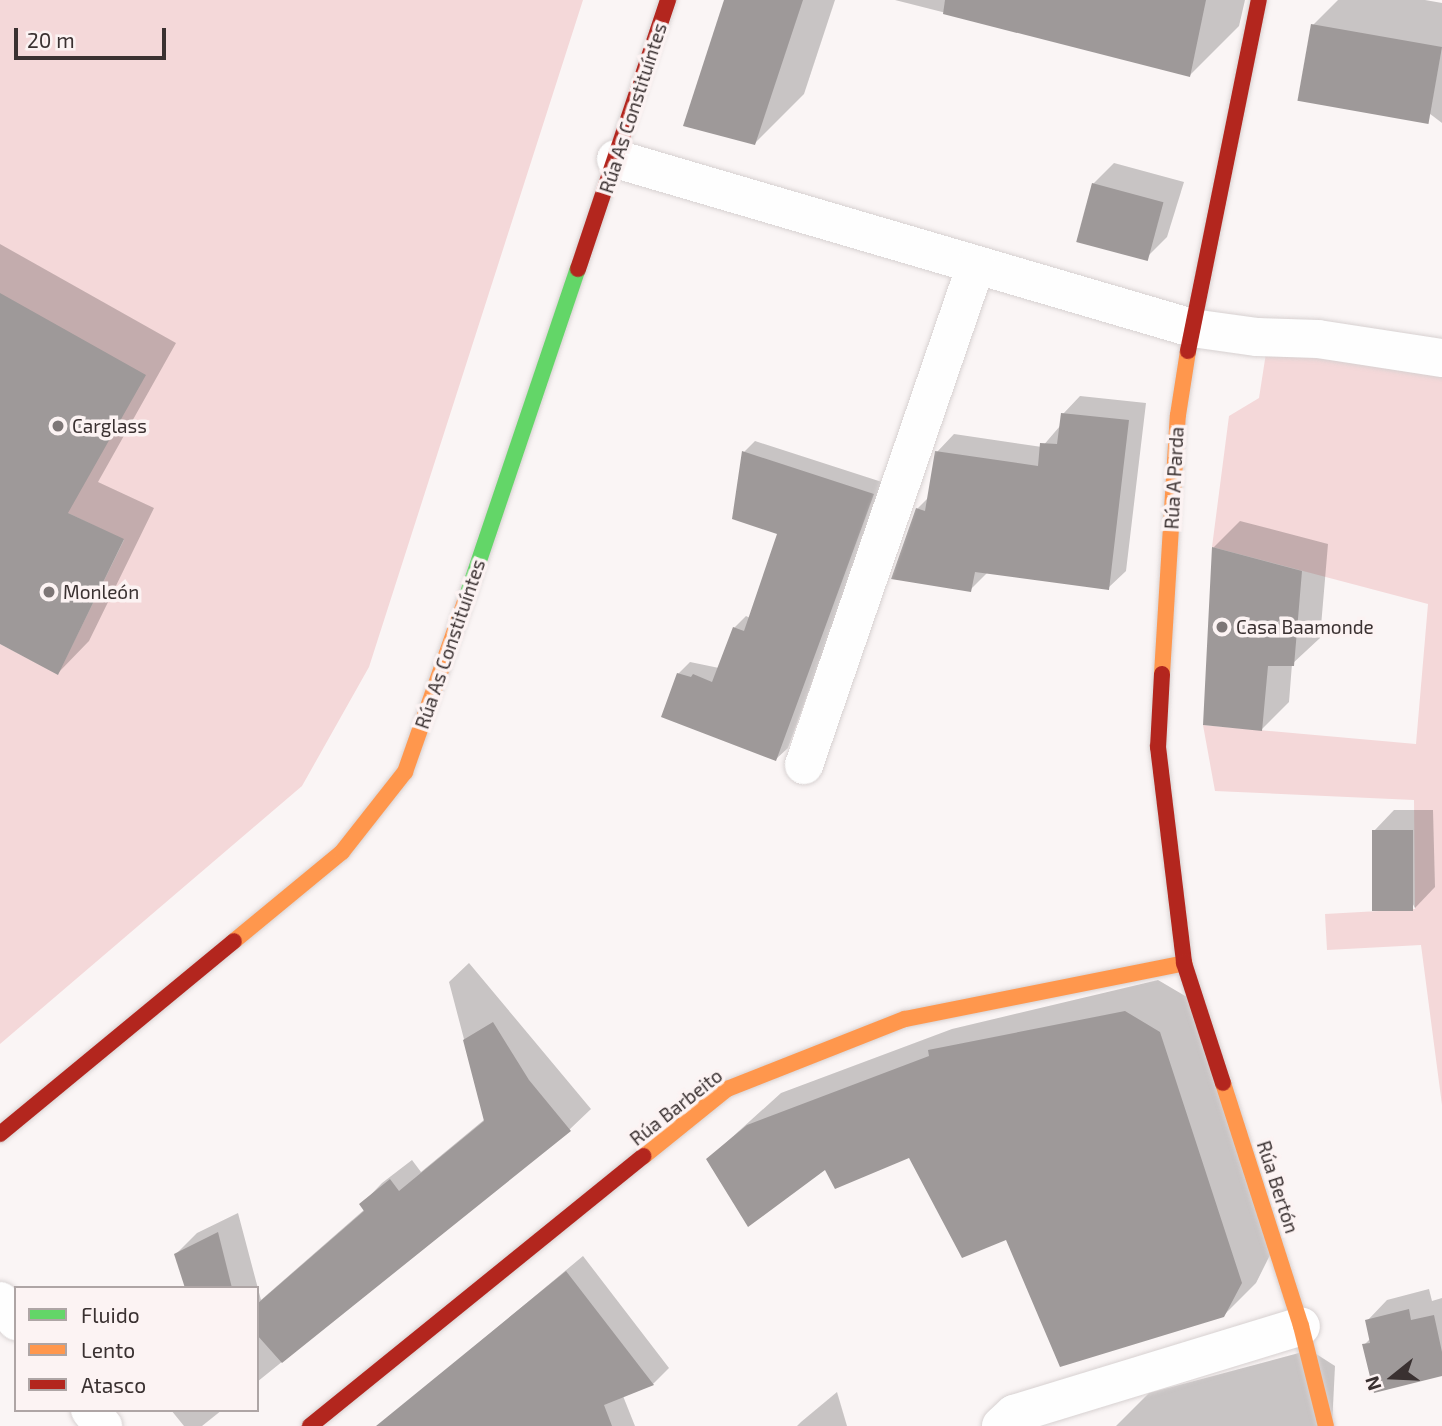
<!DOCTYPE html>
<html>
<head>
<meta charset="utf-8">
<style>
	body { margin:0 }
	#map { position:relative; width:1442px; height:1426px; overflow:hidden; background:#faf5f5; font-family:"Exo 2",sans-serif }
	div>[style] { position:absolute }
	.green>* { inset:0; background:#f4d8d9 }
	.shadow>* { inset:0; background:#0003 }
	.building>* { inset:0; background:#9e9999; transform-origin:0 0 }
	.roads { filter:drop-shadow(0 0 2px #d7d1d1) drop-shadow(0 0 2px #d7d1d1) }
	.street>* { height:38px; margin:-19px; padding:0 19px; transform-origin:19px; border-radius:19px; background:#fefefe }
	.fast>* { height:16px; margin:-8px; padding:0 8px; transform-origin:8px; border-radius:8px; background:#63d668 }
	.slow>* { height:16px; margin:-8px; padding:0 8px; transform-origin:8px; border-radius:8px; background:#ff974d }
	.jam>* { height:16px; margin:-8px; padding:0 8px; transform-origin:8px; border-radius:8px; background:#b3261e }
	.dots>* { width:19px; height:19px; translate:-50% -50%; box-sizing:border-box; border:4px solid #fcf3f3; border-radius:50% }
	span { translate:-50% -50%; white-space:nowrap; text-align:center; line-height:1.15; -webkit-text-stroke:7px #fcf3f3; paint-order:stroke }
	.street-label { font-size:19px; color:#3a3131 }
	.poi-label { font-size:19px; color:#3a3131 }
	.left { translate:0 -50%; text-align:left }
	.legend { position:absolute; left:14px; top:1286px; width:245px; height:126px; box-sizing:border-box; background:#fcf3f3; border:2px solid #aea5a5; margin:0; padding:9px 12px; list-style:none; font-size:21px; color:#3a3131 }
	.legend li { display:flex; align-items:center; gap:14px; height:35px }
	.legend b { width:35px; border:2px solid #aea5a5 }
	.north { position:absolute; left:1358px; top:1342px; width:70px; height:70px; -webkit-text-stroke:5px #fcf3f3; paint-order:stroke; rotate:252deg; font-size:19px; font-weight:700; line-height:28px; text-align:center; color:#3a3131 }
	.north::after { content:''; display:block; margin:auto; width:24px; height:32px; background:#3a3131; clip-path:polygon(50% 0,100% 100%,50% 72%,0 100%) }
	.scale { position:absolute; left:14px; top:28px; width:152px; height:32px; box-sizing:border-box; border:4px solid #3a3131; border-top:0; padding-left:9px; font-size:21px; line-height:24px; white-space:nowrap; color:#3a3131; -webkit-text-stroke:5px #fcf3f3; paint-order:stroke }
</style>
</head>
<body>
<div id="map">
	<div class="green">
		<div style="clip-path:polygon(0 0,583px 0,369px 667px,302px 786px,0 1044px,0 644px,58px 674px,124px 540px,68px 513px,0 293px)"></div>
		<div style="clip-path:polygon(1266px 353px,1442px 372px,1442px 1105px,1421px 945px,1327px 950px,1325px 914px,1415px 909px,1414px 800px,1215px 791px,1203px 725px,1416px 744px,1428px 604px,1212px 547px,1229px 416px,1259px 398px)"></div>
	</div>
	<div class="shadow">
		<div style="clip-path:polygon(726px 0,835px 0,804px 94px,755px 143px)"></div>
		<div style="clip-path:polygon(895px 0,1245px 0,1239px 26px,1190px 75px)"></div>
		<div style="clip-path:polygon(1338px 0,1425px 0,1442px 3px,1442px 123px,1313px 25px)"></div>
		<div style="clip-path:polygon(1114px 163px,1184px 182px,1167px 237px,1146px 258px,1093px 184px)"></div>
		<div style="clip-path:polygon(0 244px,176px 343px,98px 482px,154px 508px,89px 641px,58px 673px,0 642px)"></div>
		<div style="clip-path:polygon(1080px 396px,1146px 403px,1126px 571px,1108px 588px,988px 572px,970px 590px,917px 509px,930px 496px,937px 452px,954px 434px,1042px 447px,1060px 426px,1063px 414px)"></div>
		<div style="clip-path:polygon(755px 441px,885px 483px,788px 748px,776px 759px,678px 674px,690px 662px,719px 668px,734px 628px,746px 616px,750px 618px,779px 533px,744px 452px)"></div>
		<div style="clip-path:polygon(1240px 521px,1328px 544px,1320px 638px,1292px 664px,1289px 702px,1262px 729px,1213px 548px)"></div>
		<div style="clip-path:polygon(1394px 810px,1433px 810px,1435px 887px,1415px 908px,1374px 831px)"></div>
		<div style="clip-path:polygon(469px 963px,591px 1109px,570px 1129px,257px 1382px,257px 1288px,187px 1288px,176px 1254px,197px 1233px,238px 1213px,261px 1300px,365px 1209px,362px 1204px,382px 1183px,412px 1160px,421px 1172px,485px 1119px,449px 982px)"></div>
		<div style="clip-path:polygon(1158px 980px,1192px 1000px,1273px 1249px,1256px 1283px,1223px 1316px,1007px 1238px,910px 1156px,826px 1167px,708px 1159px,781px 1093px,952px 1029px)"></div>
		<div style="clip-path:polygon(583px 1256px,669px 1368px,653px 1384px,623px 1396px,635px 1426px,379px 1426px)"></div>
		<div style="clip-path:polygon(1429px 1289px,1432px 1301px,1442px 1298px,1442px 1374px,1364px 1345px,1371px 1338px,1367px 1321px,1387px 1300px)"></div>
		<div style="clip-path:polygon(1310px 1350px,1335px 1366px,1332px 1426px,1116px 1426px,1149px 1393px)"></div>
		<div style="clip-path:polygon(837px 1392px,847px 1426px,797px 1426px,801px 1422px)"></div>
		<div style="clip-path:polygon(171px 1410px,222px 1410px,202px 1426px,184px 1426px)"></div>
	</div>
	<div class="building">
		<div style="clip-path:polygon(724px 0,803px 0,755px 145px,683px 126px)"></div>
		<div style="clip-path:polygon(945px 0,1206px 0,1190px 77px,943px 14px)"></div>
		<div style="left:1311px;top:24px;width:133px;height:78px;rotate:10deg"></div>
		<div style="left:1092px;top:183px;width:74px;height:61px;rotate:15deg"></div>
		<div style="clip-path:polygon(0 293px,146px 375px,68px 513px,124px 539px,58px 675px,0 644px)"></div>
		<div style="clip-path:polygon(1061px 413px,1129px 420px,1109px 590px,975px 572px,971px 592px,891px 579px,916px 508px,925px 511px,935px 451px,1038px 466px,1040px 443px,1057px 444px)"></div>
		<div style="clip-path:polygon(742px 451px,874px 494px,776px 761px,661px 717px,677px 673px,691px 677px,693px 674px,712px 682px,733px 627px,744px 631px,777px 534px,732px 519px)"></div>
		<div style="clip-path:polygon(1212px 547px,1302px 571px,1294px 666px,1268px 666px,1262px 731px,1203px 725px)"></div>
		<div style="left:1372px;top:830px;width:41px;height:81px"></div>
		<div style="clip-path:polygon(1125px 1011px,1160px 1032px,1242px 1283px,1224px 1317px,1060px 1367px,1006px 1240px,962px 1258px,909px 1158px,835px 1189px,825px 1170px,748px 1227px,706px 1159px,747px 1125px,929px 1056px,928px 1050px)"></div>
		<div style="clip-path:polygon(493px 1022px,529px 1080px,571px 1131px,282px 1363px,257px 1335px,257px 1304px,364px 1211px,359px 1204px,390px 1179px,399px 1191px,484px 1121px,463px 1040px)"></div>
		<div style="clip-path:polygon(218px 1232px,232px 1288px,185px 1288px,174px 1254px)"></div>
		<div style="clip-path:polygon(566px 1271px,654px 1385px,604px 1405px,612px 1426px,376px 1426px)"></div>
		<div style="clip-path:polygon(1409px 1309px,1411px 1320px,1434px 1315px,1442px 1352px,1442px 1376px,1374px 1393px,1362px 1344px,1370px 1343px,1365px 1320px)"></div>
	</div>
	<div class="roads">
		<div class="street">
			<div style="left:616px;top:159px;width:600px;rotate:16.35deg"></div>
			<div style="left:1192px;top:328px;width:66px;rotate:7.9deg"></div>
			<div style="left:1257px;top:337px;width:61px;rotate:1.9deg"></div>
			<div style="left:1318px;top:339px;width:125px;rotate:8.7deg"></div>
			<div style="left:804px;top:765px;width:529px;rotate:-71.02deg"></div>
			<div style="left:0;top:1301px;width:26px;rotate:51deg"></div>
			<div style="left:90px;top:1410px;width:21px;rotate:51deg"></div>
			<div style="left:1001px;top:1426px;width:18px;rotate:-43deg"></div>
			<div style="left:1014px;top:1414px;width:300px;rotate:-17deg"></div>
		</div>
		<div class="fast">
			<div style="left:466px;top:599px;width:348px;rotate:-71.3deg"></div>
		</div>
		<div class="slow">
			<div style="left:1162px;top:674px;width:259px;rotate:-86.5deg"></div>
			<div style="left:1178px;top:415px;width:65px;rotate:-81.1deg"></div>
			<div style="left:234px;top:941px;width:140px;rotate:-39.5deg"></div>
			<div style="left:342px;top:852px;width:102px;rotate:-51.8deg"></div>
			<div style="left:405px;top:772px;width:183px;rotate:-70.6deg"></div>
			<div style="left:1223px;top:1083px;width:255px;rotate:72.2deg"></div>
			<div style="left:1301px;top:1326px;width:103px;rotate:76deg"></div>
			<div style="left:644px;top:1156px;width:107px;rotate:-38.9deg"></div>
			<div style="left:727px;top:1089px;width:191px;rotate:-21.5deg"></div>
			<div style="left:905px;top:1019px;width:285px;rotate:-11.3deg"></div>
		</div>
		<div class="jam">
			<div style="left:578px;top:269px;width:284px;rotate:-71.5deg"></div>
			<div style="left:1188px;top:351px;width:358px;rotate:-78.6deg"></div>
			<div style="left:1162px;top:674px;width:73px;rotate:93.1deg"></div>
			<div style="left:1158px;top:747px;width:218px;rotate:83.1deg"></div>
			<div style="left:1184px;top:963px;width:126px;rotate:72deg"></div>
			<div style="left:0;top:1134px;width:303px;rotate:-39.5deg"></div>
			<div style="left:310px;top:1426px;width:429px;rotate:-39deg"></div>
		</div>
	</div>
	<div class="dots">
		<div style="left:58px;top:426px;background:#7d7676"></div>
		<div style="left:49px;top:592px;background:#7d7676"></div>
		<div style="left:1222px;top:627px;background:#7d7676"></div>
	</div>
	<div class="street-label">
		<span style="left:633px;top:108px;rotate:-72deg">Rúa As Constituíntes</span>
		<span style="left:1174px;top:478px;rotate:-87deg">Rúa A Parda</span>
		<span style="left:450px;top:644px;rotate:-71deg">Rúa As Constituíntes</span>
		<span style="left:676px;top:1107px;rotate:-38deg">Rúa Barbeito</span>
		<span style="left:1278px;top:1187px;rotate:72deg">Rúa Bertón</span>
	</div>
	<div class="poi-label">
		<span class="left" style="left:72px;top:426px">Carglass</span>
		<span class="left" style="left:63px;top:592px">Monleón</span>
		<span class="left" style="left:1236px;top:627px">Casa Baamonde</span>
	</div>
	<ul class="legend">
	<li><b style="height:9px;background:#63d668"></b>Fluido</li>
	<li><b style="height:9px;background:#ff974d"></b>Lento</li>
	<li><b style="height:9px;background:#b3261e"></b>Atasco</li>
	</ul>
	<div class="north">N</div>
	<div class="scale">20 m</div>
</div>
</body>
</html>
